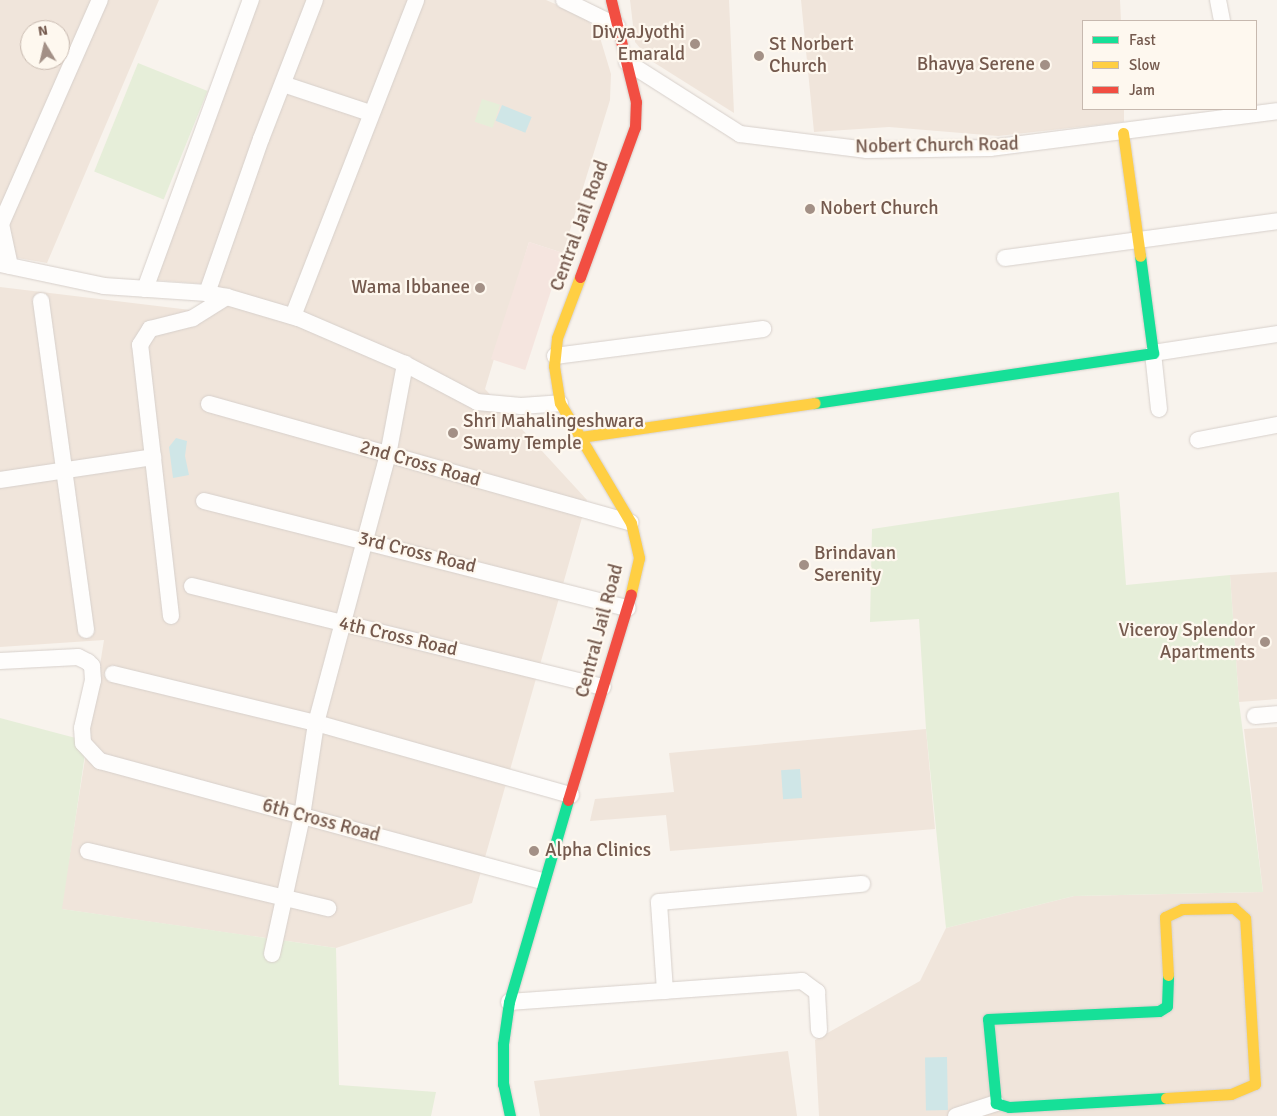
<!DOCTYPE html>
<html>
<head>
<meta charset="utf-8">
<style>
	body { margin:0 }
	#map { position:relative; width:1277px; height:1116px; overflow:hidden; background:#f8f3ed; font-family:Signika,sans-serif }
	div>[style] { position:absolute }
	.residential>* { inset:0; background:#f0e5db }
	.commercial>* { inset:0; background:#f5e5df; transform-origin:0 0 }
	.green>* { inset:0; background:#e6eed9; transform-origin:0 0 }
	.water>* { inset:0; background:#cfe6e7; transform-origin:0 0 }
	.roads { filter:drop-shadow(0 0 1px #d7d0cb) drop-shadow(0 0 1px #d7d0cb) }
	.street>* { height:16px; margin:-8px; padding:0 8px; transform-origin:8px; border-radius:8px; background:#fefdfc }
	.fast>* { height:11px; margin:-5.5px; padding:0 5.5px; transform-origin:5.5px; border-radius:5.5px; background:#16e098 }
	.slow>* { height:11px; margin:-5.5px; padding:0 5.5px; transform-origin:5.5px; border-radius:5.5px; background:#ffcf43 }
	.jam>* { height:11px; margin:-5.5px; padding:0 5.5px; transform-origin:5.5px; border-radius:5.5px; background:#f24e42 }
	.dots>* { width:14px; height:14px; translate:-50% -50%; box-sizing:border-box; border:2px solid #fef8ef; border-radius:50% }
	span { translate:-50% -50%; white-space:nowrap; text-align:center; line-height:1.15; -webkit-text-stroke:4.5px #fef8ef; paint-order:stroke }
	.poi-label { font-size:19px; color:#755a4e }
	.right { translate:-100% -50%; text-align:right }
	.left { translate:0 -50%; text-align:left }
	.street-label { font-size:19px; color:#755a4e }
	.legend { position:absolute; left:1082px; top:20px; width:175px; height:90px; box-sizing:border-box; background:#fef8ef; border:1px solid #c7b9af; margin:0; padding:6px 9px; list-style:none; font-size:15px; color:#755a4e }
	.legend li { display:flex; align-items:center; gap:10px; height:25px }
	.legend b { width:25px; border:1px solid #c7b9af }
	.north { position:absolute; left:20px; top:20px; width:50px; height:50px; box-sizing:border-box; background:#fef8ef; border:1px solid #c7b9af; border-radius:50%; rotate:351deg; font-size:14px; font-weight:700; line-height:20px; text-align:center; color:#755a4e }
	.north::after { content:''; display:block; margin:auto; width:18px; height:22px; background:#a39086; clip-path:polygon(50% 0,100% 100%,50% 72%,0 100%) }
</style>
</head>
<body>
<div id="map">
	<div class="residential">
		<div style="clip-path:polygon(evenodd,0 0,159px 0,47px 263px,0 255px,0 0,30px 30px,60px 30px,60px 60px,30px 60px,30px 30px)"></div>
		<div style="clip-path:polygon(256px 0,546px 0,583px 16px,598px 31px,611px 74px,610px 100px,563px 253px,529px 242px,485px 389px,587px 500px,472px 903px,336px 948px,61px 909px,104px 640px,0 647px,0 287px,207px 312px,217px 285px,154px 280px)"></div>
		<div style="clip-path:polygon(630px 0,729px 0,734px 113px,650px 60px,635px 42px)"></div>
		<div style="clip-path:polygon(801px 0,1120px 0,1121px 21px,1083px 21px,1083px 109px,1124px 109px,1124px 122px,998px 136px,889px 127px,814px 132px)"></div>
		<div style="clip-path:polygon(1277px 572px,1277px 699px,1239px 702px,1230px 575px)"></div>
		<div style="clip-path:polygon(1277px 727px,1277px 1116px,819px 1116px,815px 1040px,920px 981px,946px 928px,1074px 896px,1263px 892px,1244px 729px)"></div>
		<div style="clip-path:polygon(926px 729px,935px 829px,670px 851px,666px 815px,590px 821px,595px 799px,674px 792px,669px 753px)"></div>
		<div style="clip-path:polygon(788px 1051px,797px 1116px,540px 1116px,534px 1081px)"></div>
	</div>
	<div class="commercial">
		<div style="left:529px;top:242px;width:36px;height:123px;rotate:18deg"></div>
	</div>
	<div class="green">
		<div style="left:138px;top:63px;width:75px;height:117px;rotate:22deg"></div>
		<div style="left:482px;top:99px;width:19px;height:24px;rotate:18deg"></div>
		<div style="clip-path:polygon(1119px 492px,1126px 585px,1230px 575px,1239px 702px,1263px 892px,1074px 896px,946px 928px,926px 729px,919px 619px,870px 622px,872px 529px)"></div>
		<div style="clip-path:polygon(0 718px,87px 741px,62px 909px,336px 948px,339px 1085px,436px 1092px,431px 1116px,0 1116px)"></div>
	</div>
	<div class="water">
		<div style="left:502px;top:105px;width:32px;height:17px;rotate:22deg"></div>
		<div style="clip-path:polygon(176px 438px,187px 441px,185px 456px,189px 475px,173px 478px,169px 447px)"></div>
		<div style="left:800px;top:769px;width:29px;height:19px;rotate:86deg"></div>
		<div style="left:947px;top:1057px;width:53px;height:22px;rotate:89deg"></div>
	</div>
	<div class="roads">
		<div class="street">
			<div style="left:564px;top:0;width:59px;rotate:26.1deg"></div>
			<div style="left:1218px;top:0;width:21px;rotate:79deg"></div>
			<div style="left:627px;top:62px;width:134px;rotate:32.5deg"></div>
			<div style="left:740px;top:134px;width:128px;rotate:7.2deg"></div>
			<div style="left:867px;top:150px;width:123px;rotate:-0.9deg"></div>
			<div style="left:990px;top:148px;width:289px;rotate:-7.3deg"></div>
			<div style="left:283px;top:84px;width:92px;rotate:18.4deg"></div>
			<div style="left:1005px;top:258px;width:275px;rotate:-7.7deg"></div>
			<div style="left:0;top:264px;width:106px;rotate:11.9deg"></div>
			<div style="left:104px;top:286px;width:103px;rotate:3.9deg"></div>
			<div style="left:207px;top:293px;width:20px;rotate:11deg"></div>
			<div style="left:227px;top:297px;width:74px;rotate:16.5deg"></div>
			<div style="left:298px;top:318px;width:116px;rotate:23.3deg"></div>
			<div style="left:405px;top:364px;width:81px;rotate:27.8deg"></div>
			<div style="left:477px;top:402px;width:44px;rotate:5.2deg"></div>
			<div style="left:521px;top:406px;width:39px;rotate:-4deg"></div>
			<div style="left:10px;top:266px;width:43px;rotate:-102.1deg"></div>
			<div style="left:1px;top:224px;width:245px;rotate:-66.2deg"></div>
			<div style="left:145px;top:289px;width:308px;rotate:-69.9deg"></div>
			<div style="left:207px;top:293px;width:163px;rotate:-70.7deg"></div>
			<div style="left:261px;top:139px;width:149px;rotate:-68.8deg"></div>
			<div style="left:41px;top:301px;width:332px;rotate:82.2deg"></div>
			<div style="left:293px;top:316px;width:339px;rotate:-68.7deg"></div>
			<div style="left:555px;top:356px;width:210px;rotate:-7.4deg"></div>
			<div style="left:209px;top:404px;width:438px;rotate:15.7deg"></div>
			<div style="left:1159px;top:409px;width:56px;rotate:-96.1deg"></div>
			<div style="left:1153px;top:353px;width:125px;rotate:-8.7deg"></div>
			<div style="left:1198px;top:440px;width:80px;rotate:-10.8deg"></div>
			<div style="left:0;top:480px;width:155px;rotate:-8.5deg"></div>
			<div style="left:204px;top:501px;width:437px;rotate:14.2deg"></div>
			<div style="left:192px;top:586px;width:423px;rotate:13.8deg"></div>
			<div style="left:171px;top:616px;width:273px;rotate:-96.5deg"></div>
			<div style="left:140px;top:345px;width:19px;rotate:-58deg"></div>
			<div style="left:150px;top:329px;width:44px;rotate:-14.3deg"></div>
			<div style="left:193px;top:318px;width:40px;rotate:-32deg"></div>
			<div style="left:0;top:661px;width:78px;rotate:-2.9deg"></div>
			<div style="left:78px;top:657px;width:11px;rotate:27deg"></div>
			<div style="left:88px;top:662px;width:6px;rotate:45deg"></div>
			<div style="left:92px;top:666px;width:14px;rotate:86deg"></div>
			<div style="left:93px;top:680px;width:49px;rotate:102.9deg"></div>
			<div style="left:82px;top:728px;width:15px;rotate:86deg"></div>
			<div style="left:83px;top:743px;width:25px;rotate:47deg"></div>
			<div style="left:100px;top:761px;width:458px;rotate:15.2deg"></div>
			<div style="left:113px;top:674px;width:209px;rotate:13.6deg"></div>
			<div style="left:316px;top:723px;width:265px;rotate:15.8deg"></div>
			<div style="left:1255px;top:716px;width:22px;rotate:-5deg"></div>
			<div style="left:88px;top:851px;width:247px;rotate:13.4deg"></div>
			<div style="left:272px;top:954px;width:141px;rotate:-77.7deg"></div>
			<div style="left:302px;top:816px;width:94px;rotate:-81.4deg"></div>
			<div style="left:316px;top:723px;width:278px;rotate:-75deg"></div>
			<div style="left:388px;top:455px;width:93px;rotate:-79.4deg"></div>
			<div style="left:665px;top:991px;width:89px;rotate:-93.9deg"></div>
			<div style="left:659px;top:902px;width:204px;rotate:-5.1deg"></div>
			<div style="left:509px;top:1002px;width:294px;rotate:-4.1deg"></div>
			<div style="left:802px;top:981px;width:19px;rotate:36deg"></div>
			<div style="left:817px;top:992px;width:38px;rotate:87deg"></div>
			<div style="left:956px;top:1116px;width:42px;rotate:-18deg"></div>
		</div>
		<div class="fast">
			<div style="left:815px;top:403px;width:342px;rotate:-8.4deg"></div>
			<div style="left:1153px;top:353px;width:98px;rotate:-97.6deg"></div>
			<div style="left:1166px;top:1098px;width:157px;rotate:176.7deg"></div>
			<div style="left:1009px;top:1107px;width:14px;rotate:-163deg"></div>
			<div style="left:996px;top:1103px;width:84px;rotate:-95.4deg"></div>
			<div style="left:988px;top:1019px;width:171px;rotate:-2.7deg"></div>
			<div style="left:1159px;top:1011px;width:9px;rotate:-32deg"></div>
			<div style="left:1167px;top:1006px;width:31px;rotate:-88deg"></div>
			<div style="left:510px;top:1116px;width:33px;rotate:-102deg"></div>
			<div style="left:503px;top:1084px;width:40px;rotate:-90deg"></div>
			<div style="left:503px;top:1044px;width:42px;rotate:-81.9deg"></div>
			<div style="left:509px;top:1002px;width:210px;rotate:-73.7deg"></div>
		</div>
		<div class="slow">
			<div style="left:1123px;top:133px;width:124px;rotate:82.1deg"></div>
			<div style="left:580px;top:277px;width:65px;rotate:110.7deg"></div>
			<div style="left:557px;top:338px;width:28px;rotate:96deg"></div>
			<div style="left:554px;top:366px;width:37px;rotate:81deg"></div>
			<div style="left:560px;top:403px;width:139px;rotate:59.4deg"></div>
			<div style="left:631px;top:523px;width:36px;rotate:77deg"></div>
			<div style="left:639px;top:558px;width:37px;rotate:103deg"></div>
			<div style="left:581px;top:437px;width:236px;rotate:-8.3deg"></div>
			<div style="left:1168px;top:975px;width:58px;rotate:-93deg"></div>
			<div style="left:1165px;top:917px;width:19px;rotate:-25deg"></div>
			<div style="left:1182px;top:909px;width:52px;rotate:-1.1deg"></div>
			<div style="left:1166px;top:1098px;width:65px;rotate:-3.5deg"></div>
			<div style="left:1231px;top:1094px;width:26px;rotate:-23deg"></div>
			<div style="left:1255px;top:1084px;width:166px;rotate:-93.4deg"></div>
			<div style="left:1245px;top:918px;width:15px;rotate:-138deg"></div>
		</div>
		<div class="jam">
			<div style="left:580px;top:277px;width:160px;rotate:-69.9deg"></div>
			<div style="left:635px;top:127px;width:25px;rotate:-88deg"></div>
			<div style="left:636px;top:102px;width:105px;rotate:-103.8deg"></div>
			<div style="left:568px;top:800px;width:215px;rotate:-73deg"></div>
		</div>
	</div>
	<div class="dots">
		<div style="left:695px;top:44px;background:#a39086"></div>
		<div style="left:759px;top:56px;background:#a39086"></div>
		<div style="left:1045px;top:65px;background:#a39086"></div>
		<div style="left:810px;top:209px;background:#a39086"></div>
		<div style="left:480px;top:288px;background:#a39086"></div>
		<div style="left:453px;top:433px;background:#a39086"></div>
		<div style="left:804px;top:565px;background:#a39086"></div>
		<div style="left:1265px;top:642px;background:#a39086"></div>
		<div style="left:534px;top:851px;background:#a39086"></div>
	</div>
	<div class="poi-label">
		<span class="right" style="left:685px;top:44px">DivyaJyothi<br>Emarald</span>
		<span class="left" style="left:769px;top:56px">St Norbert<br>Church</span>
		<span class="right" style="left:1035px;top:65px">Bhavya Serene</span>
		<span class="left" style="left:820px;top:209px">Nobert Church</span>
		<span class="right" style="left:470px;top:288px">Wama Ibbanee</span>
		<span class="left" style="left:463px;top:433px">Shri Mahalingeshwara<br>Swamy Temple</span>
		<span class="left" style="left:814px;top:565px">Brindavan<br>Serenity</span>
		<span class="right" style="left:1255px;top:642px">Viceroy Splendor<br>Apartments</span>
		<span class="left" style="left:545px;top:851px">Alpha Clinics</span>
	</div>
	<div class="street-label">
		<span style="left:937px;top:146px;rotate:-1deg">Nobert Church Road</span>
		<span style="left:580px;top:226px;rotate:-70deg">Central Jail Road</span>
		<span style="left:420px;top:464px;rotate:16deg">2nd Cross Road</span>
		<span style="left:417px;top:553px;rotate:14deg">3rd Cross Road</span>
		<span style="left:600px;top:631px;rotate:-75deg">Central Jail Road</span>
		<span style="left:398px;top:637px;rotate:13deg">4th Cross Road</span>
		<span style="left:321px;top:821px;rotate:15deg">6th Cross Road</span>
	</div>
	<ul class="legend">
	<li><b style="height:6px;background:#16e098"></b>Fast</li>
	<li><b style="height:6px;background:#ffcf43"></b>Slow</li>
	<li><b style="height:6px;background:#f24e42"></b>Jam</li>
	</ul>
	<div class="north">N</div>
</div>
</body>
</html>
